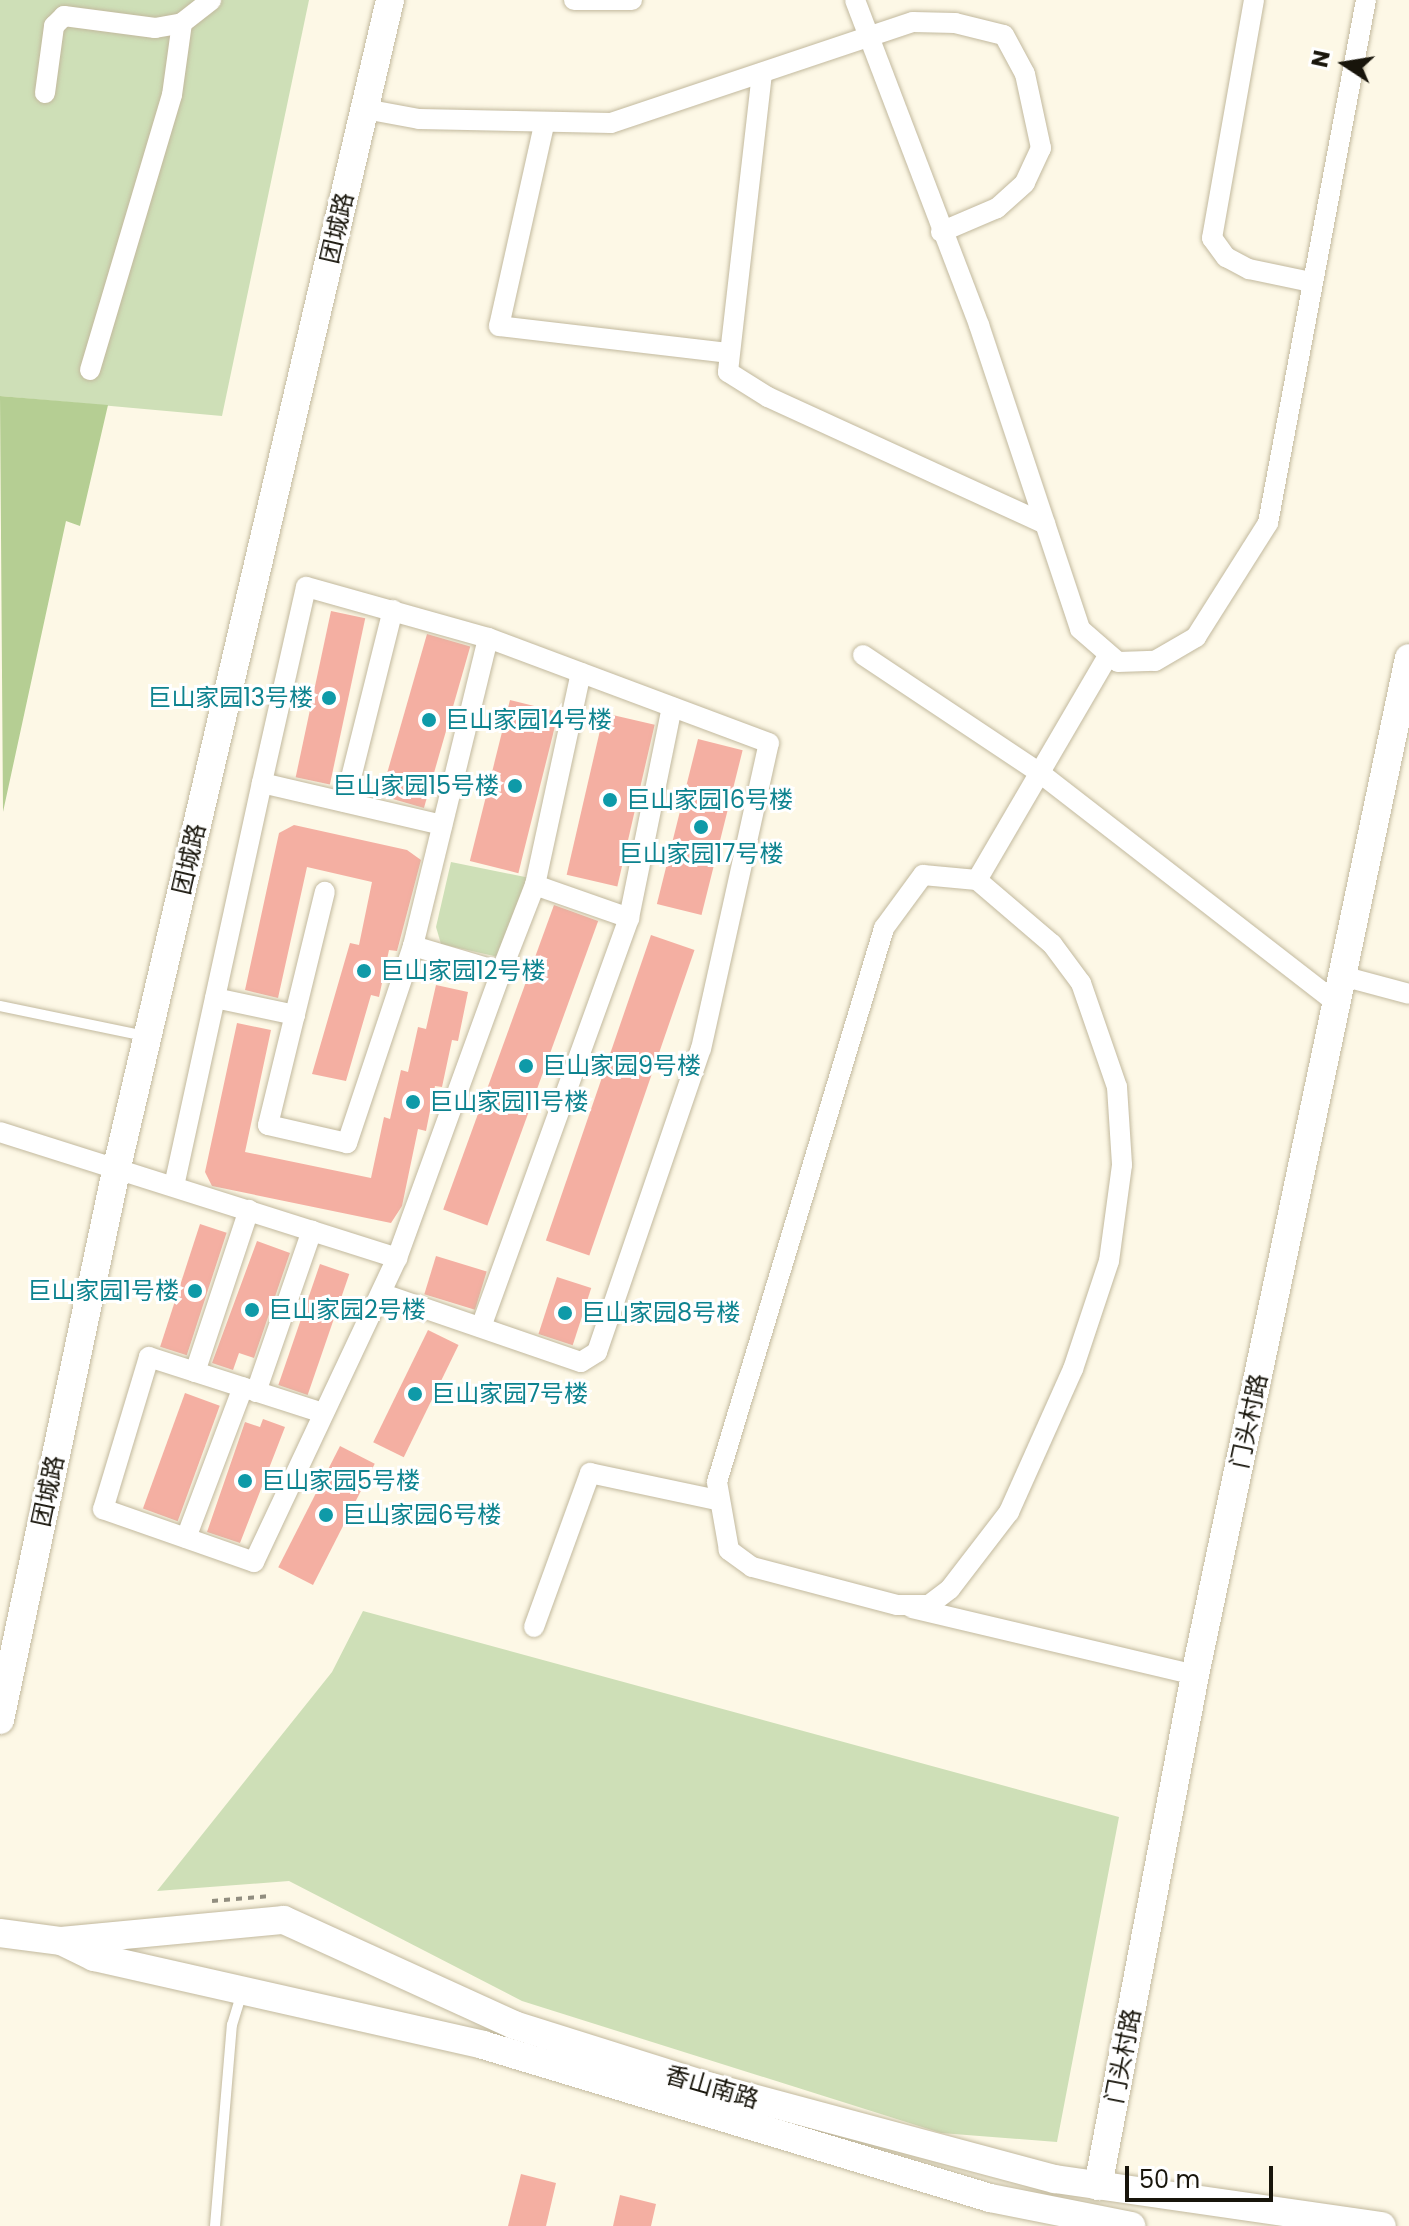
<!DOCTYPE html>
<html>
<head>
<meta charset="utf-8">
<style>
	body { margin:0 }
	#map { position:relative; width:1409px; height:2226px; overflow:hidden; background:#fdf8e6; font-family:Poppins,"Noto Sans SC",sans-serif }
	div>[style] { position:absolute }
	.green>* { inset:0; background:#cedfb7 }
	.forest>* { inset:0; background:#b5ce93 }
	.building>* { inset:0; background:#f4afa2; transform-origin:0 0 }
	.path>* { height:4px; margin-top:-2px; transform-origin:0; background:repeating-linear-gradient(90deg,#918d7f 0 6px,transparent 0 12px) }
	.roads { filter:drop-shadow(0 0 2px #c2b99e) drop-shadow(0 0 2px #c2b99e) }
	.lane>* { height:10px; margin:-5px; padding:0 5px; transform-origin:5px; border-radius:5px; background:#fff }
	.street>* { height:20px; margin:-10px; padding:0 10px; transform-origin:10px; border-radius:10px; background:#fff }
	.secondary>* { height:28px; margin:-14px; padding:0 14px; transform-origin:14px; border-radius:14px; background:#fff }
	.dots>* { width:22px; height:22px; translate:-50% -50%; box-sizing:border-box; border:4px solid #fff; border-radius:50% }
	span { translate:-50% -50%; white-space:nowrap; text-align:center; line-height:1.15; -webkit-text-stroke:6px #fff; paint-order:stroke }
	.street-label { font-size:24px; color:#18150b }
	.culture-label { font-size:24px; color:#0d838f }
	.right { translate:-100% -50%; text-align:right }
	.left { translate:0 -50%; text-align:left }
	.north { position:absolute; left:1305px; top:24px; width:80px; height:80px; -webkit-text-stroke:6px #fff; paint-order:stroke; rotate:282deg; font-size:22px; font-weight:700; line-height:32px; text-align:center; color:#18150b }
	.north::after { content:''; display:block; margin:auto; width:28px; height:36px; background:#18150b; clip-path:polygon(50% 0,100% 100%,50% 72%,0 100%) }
	.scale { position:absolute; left:1125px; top:2166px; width:148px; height:36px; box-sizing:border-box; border:4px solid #18150b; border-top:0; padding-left:10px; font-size:24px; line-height:28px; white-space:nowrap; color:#18150b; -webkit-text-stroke:6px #fff; paint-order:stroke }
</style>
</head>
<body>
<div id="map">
	<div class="green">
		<div style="clip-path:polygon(0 0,309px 0,222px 416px,0 396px)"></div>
		<div style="clip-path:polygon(451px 862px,530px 878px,507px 959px,441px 944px,436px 927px)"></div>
		<div style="clip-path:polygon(363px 1611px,1119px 1817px,1057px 2142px,941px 2133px,522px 2001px,289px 1881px,157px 1891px,332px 1672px)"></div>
	</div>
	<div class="forest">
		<div style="clip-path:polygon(0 396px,108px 405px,80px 526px,66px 521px,3px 812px)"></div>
	</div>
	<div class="building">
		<div style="left:331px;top:611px;width:35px;height:170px;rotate:12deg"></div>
		<div style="left:427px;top:634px;width:45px;height:168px;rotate:16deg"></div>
		<div style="left:510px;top:700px;width:50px;height:166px;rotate:14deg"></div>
		<div style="left:604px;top:713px;width:52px;height:166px;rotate:13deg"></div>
		<div style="left:698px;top:739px;width:46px;height:170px;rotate:14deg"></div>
		<div style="clip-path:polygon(294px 825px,407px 850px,421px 860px,397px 951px,389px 950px,379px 997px,371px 995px,346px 1081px,312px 1074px,350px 943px,359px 945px,372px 882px,307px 867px,278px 998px,245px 990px,279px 833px)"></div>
		<div style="left:554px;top:905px;width:47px;height:324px;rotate:20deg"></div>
		<div style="left:651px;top:935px;width:46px;height:323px;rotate:19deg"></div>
		<div style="clip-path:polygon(436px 985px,468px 992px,458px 1041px,452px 1040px,442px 1087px,435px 1086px,426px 1131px,418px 1129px,402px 1206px,391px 1223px,212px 1186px,205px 1172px,237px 1023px,271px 1030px,245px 1152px,371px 1178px,384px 1117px,390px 1119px,401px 1070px,408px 1072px,418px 1027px,426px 1029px)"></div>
		<div style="left:200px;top:1224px;width:28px;height:129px;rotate:18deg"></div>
		<div style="clip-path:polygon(257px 1241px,290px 1253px,254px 1358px,239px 1353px,233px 1370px,212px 1363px)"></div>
		<div style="left:436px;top:1256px;width:53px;height:40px;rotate:17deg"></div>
		<div style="left:320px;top:1264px;width:31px;height:128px;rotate:19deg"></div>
		<div style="left:557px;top:1277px;width:36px;height:60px;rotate:18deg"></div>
		<div style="left:428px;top:1330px;width:34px;height:125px;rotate:26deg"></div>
		<div style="left:185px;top:1393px;width:37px;height:123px;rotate:20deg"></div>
		<div style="clip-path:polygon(263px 1419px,285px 1427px,240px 1543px,207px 1532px,245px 1422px,260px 1427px)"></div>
		<div style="left:340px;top:1446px;width:39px;height:136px;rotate:27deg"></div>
		<div style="clip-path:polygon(521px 2174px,556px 2183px,546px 2226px,508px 2226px)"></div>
		<div style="clip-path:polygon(620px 2195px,656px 2204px,651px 2226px,613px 2226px)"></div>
	</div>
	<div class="path">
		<div style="left:212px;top:1901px;width:58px;rotate:-4.9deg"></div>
	</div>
	<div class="roads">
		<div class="lane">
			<div style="left:0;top:1006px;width:148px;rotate:11.7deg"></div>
			<div style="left:215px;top:2226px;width:202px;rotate:-85.2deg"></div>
			<div style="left:232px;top:2025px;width:34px;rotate:-73deg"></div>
		</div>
		<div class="street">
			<div style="left:574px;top:0;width:58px"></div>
			<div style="left:855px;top:0;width:348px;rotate:69.1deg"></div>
			<div style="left:979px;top:325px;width:320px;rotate:71.6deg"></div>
			<div style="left:1080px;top:629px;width:50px;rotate:41deg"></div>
			<div style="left:1118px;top:662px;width:37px;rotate:-2deg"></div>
			<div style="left:1155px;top:661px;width:48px;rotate:-30.3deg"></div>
			<div style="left:1196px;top:637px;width:135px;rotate:-57.7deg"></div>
			<div style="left:1268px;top:523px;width:532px;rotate:-79.39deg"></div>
			<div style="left:1254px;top:0;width:242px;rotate:100deg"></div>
			<div style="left:1212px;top:238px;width:24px;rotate:54deg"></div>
			<div style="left:1226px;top:257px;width:26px;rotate:28deg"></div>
			<div style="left:1249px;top:269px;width:63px;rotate:11.8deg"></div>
			<div style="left:762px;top:73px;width:301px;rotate:96.5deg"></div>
			<div style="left:728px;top:372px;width:47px;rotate:32deg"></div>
			<div style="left:768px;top:397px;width:305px;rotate:24.6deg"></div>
			<div style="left:45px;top:93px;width:68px;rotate:-82.3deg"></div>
			<div style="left:54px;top:26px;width:14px;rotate:-45deg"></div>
			<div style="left:64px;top:16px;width:92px;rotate:7.5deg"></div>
			<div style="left:155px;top:28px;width:27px;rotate:-10deg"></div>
			<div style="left:365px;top:109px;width:55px;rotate:10.5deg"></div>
			<div style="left:419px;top:119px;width:192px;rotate:1.2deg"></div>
			<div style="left:611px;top:123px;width:318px;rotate:-18.5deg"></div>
			<div style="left:913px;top:22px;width:42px;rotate:1.4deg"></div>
			<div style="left:955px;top:23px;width:50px;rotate:13.8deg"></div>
			<div style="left:1004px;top:35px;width:44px;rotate:61.7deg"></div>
			<div style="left:1025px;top:74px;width:76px;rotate:77.8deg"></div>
			<div style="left:1041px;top:148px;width:38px;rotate:115deg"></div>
			<div style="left:1025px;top:183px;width:38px;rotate:138deg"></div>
			<div style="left:997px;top:208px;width:61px;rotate:156.8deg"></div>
			<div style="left:544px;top:125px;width:206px;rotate:102.6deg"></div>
			<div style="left:499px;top:326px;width:231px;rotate:6.7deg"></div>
			<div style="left:90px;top:370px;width:287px;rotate:-73.4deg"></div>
			<div style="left:172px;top:95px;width:73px;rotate:-82.1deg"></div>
			<div style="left:182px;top:23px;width:37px;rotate:-38deg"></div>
			<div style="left:863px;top:655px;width:213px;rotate:33.7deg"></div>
			<div style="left:1040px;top:773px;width:375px;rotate:37.8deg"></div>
			<div style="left:345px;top:802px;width:198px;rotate:-76deg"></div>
			<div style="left:923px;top:875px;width:54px;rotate:5.3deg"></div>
			<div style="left:977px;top:880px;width:99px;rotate:40.5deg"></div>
			<div style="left:1052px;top:944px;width:49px;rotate:53.4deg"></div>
			<div style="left:1081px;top:983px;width:110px;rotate:70.9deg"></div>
			<div style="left:1117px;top:1087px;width:78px;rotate:86.3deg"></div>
			<div style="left:1122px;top:1165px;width:97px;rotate:97.7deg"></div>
			<div style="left:1109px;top:1261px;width:114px;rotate:108.4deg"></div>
			<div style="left:1073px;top:1369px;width:157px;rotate:114.1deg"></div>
			<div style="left:1009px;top:1512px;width:97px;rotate:127.5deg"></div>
			<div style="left:950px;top:1589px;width:26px;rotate:143deg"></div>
			<div style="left:929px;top:1605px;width:32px;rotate:180deg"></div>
			<div style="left:897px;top:1605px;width:150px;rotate:-165.3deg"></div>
			<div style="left:752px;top:1567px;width:29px;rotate:-144deg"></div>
			<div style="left:729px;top:1550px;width:69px;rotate:-100deg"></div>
			<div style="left:717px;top:1482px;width:579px;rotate:-73.22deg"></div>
			<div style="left:884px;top:928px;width:66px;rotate:-53.7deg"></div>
			<div style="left:977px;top:880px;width:259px;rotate:-59.7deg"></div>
			<div style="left:535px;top:885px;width:100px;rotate:19.3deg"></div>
			<div style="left:413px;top:946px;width:317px;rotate:-76.3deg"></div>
			<div style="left:488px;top:638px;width:189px;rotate:-164.3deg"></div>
			<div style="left:306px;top:587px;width:201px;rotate:102.7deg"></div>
			<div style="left:262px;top:783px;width:185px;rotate:13.1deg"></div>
			<div style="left:501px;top:972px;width:93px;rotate:-68.7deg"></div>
			<div style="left:535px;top:885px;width:217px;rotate:-77.8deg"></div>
			<div style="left:1342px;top:976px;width:69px;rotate:15deg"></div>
			<div style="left:215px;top:998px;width:82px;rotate:12deg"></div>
			<div style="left:0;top:1132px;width:417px;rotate:17.6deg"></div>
			<div style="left:397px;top:1258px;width:304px;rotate:-70deg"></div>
			<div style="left:501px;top:972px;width:92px;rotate:-163.5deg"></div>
			<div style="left:413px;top:946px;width:208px;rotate:108.5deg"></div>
			<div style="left:347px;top:1143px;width:81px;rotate:-167.2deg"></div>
			<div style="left:268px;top:1125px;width:240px;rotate:-76.3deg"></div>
			<div style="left:174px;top:1186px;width:412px;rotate:-77.7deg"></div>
			<div style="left:383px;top:1294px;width:209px;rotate:19deg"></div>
			<div style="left:581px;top:1362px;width:19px;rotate:-32deg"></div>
			<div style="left:597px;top:1352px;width:320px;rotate:-71.1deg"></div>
			<div style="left:701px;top:1049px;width:313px;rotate:-77.5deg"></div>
			<div style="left:769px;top:743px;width:300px;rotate:-159.5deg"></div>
			<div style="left:481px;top:1327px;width:435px;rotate:-70.1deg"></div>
			<div style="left:629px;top:918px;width:215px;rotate:-78.5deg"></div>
			<div style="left:195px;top:1372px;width:171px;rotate:-71.6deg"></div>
			<div style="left:256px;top:1392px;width:171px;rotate:-70.9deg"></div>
			<div style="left:323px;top:1413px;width:183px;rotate:-162.2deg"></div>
			<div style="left:149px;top:1357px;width:159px;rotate:106.8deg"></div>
			<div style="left:103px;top:1509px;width:160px;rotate:19.3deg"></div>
			<div style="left:254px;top:1562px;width:336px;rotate:-64.8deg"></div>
			<div style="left:186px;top:1538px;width:161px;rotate:-69.3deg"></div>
			<div style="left:912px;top:1608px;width:291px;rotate:13.3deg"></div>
			<div style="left:534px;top:1627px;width:164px;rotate:-70deg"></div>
			<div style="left:590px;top:1473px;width:130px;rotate:12deg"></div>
		</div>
		<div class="secondary">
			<div style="left:0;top:1720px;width:561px;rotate:-78.07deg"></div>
			<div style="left:116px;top:1171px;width:1203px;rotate:-76.83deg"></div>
			<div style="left:0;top:1933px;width:62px;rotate:7.5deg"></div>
			<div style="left:61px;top:1941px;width:224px;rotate:-5.4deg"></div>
			<div style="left:284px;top:1920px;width:253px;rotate:24.5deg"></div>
			<div style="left:514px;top:2025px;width:207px;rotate:17.5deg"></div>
			<div style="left:711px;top:2087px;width:356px;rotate:15deg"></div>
			<div style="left:1055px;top:2179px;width:330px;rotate:8.2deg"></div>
			<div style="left:61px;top:1941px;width:37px;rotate:26deg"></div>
			<div style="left:94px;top:1957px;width:399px;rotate:12.7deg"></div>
			<div style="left:483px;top:2045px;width:530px;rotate:16.79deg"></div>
			<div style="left:990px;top:2198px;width:144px;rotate:11.2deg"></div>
			<div style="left:1098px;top:2186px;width:520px;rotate:-79.25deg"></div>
			<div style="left:1195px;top:1675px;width:1039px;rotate:-78.12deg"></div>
		</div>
	</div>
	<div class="dots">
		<div style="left:329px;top:698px;background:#0f9aa8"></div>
		<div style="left:429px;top:720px;background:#0f9aa8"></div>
		<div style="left:515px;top:786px;background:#0f9aa8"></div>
		<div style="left:610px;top:800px;background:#0f9aa8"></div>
		<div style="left:701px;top:827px;background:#0f9aa8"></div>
		<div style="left:364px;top:971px;background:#0f9aa8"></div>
		<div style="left:526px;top:1066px;background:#0f9aa8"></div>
		<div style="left:413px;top:1102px;background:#0f9aa8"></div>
		<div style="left:195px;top:1291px;background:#0f9aa8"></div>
		<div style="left:252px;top:1310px;background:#0f9aa8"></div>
		<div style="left:565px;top:1313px;background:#0f9aa8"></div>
		<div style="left:415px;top:1394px;background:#0f9aa8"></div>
		<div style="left:245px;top:1481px;background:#0f9aa8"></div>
		<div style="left:326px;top:1515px;background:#0f9aa8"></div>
	</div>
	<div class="street-label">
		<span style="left:337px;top:228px;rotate:-77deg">团城路</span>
		<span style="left:189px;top:859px;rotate:-77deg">团城路</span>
		<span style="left:1249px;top:1421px;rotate:-78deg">门头村路</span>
		<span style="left:48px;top:1491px;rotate:-78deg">团城路</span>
		<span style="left:1123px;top:2056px;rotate:-79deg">门头村路</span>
		<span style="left:712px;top:2087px;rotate:16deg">香山南路</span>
	</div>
	<div class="culture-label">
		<span class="right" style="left:313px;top:698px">巨山家园13号楼</span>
		<span class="left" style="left:445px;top:720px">巨山家园14号楼</span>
		<span class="right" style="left:499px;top:786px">巨山家园15号楼</span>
		<span class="left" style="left:626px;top:800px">巨山家园16号楼</span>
		<span style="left:701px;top:854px">巨山家园17号楼</span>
		<span class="left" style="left:380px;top:971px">巨山家园12号楼</span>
		<span class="left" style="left:542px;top:1066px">巨山家园9号楼</span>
		<span class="left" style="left:429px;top:1102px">巨山家园11号楼</span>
		<span class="right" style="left:179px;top:1291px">巨山家园1号楼</span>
		<span class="left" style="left:268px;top:1310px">巨山家园2号楼</span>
		<span class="left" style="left:581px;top:1313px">巨山家园8号楼</span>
		<span class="left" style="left:431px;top:1394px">巨山家园7号楼</span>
		<span class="left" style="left:261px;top:1481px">巨山家园5号楼</span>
		<span class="left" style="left:342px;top:1515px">巨山家园6号楼</span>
	</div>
	<div class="north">N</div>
	<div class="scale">50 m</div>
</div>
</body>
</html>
